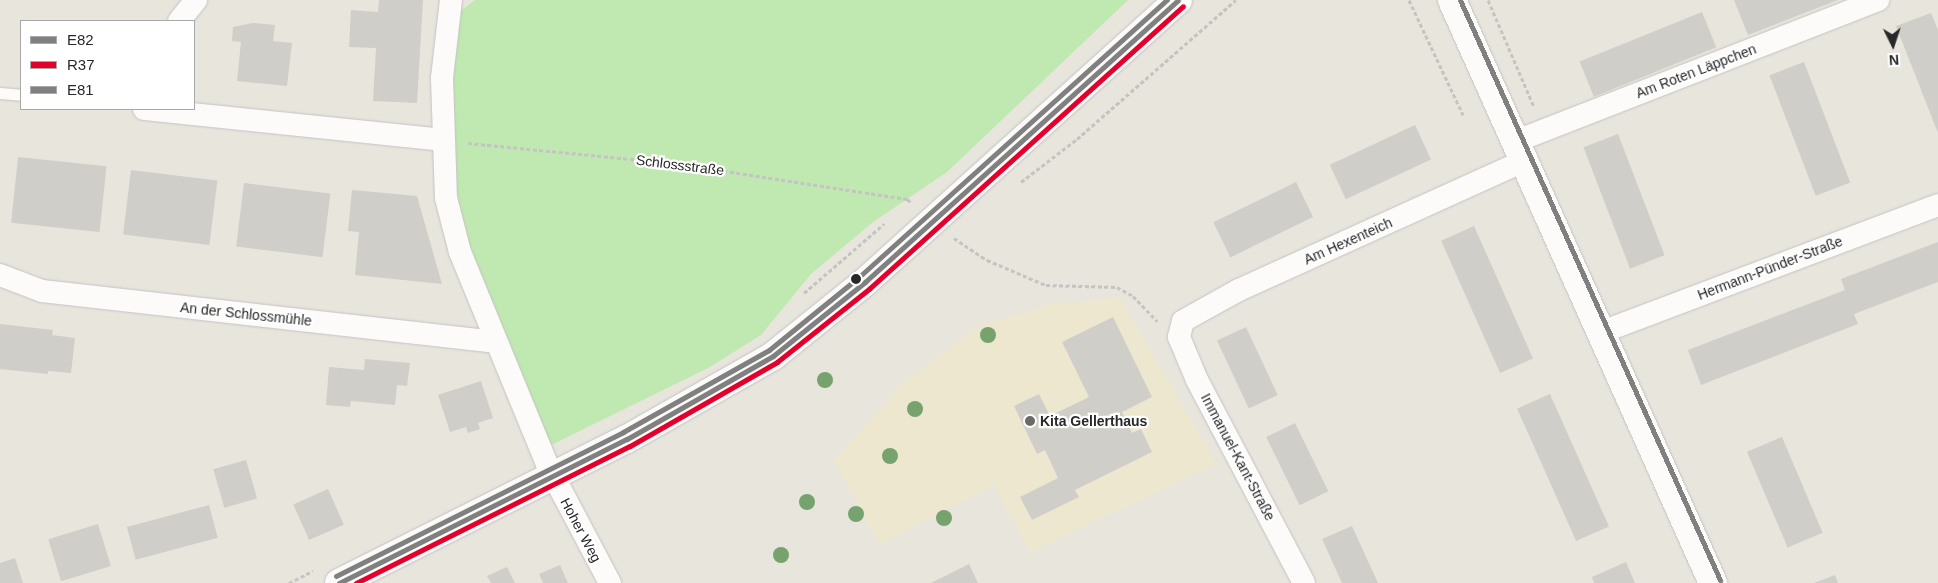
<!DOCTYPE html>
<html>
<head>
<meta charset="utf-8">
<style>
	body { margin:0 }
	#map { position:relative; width:1938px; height:583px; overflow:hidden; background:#e8e5dd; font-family:Arial,sans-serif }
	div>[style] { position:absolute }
	.education>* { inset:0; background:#ede7d0 }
	.green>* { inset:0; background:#c0e8b1 }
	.building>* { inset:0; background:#d0cec8; transform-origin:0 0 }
	.path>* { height:3px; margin-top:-1.5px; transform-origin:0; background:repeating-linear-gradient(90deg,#c5c4c3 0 4px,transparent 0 6.5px) }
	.roads { filter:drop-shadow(0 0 1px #c4c3c3) drop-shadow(0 0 1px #c4c3c3) }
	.lane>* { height:11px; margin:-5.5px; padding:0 5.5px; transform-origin:5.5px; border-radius:5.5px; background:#fcfbfa }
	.street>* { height:22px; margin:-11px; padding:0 11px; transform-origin:11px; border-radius:11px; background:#fcfbfa }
	.secondary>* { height:28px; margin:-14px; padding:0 14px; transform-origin:14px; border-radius:14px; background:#fcfbfa }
	.bus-1>* { height:5px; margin:-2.5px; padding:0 2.5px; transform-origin:2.5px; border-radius:2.5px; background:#808080 }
	.bus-2>* { height:5px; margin:-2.5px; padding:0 2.5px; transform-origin:2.5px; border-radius:2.5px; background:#e4002b }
	.bus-3>* { height:5px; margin:-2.5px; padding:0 2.5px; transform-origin:2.5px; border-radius:2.5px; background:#808080 }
	.trees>* { width:16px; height:16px; margin:-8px; border-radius:50%; background:#76a26d }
	.dots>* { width:14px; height:14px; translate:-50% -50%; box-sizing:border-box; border:2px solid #fff; border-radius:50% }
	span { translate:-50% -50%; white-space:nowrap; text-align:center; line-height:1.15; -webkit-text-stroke:4.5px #fff; paint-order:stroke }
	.street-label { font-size:14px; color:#282828 }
	.poi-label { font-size:14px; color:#282828; font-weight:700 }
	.left { translate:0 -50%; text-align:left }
	.legend { position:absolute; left:20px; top:20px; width:175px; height:90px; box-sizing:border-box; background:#fff; border:1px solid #a9a9a9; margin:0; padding:6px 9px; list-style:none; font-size:15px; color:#282828 }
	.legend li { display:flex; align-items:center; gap:10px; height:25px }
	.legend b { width:25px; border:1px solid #a9a9a9 }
	.north { position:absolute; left:1868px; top:20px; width:50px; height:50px; -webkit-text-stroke:4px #fff; paint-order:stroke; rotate:176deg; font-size:14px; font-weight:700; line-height:20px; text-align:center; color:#282828 }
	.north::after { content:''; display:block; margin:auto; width:18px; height:22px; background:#282828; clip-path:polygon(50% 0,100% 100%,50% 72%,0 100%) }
</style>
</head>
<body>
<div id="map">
	<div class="education">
		<div style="clip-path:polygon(1120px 298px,1217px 464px,1030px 552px,994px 485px,880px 545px,833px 460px,903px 383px,978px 326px,1052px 304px)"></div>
	</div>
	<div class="green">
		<div style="clip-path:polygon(475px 0,1128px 0,947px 172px,873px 222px,811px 274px,761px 335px,710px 367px,545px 448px,467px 249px,450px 181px,444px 90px,459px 12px)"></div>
	</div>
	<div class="building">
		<div style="clip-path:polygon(379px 0,423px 0,417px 103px,373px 101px,376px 48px,349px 47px,351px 10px,378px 12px)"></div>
		<div style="clip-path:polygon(1734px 0,1838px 0,1748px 35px)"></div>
		<div style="left:1702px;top:12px;width:38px;height:132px;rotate:68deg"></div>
		<div style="clip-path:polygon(1931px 13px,1938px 30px,1938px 133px,1896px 26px)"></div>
		<div style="clip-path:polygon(253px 23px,275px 25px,273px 41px,292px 43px,287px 86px,237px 81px,241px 42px,232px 41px,233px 27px)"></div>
		<div style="left:1804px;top:62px;width:129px;height:37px;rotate:69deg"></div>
		<div style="left:1415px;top:125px;width:38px;height:94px;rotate:65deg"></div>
		<div style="left:1618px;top:134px;width:130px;height:37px;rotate:69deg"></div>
		<div style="left:18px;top:157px;width:89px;height:66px;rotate:6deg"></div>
		<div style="left:131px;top:170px;width:87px;height:65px;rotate:7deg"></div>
		<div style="left:1296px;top:182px;width:39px;height:92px;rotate:64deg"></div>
		<div style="left:244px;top:183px;width:87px;height:64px;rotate:7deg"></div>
		<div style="clip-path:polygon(352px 190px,417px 196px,442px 284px,355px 275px,359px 232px,348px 231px)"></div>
		<div style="left:1474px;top:226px;width:145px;height:36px;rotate:66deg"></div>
		<div style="clip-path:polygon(1938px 242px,1938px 282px,1854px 314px,1858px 324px,1701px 385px,1688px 350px,1845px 290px,1841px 279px)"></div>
		<div style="clip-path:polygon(1113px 317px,1152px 397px,1122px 412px,1132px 433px,1141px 429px,1152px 452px,1075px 490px,1079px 497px,1032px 520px,1020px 497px,1058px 478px,1045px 450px,1037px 454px,1014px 406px,1039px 394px,1050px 416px,1089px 397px,1062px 342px)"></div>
		<div style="clip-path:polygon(0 324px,53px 330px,52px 335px,75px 338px,71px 373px,48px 371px,48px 374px,0 369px)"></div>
		<div style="left:1246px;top:327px;width:75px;height:32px;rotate:65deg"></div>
		<div style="clip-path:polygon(365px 359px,410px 363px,407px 386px,397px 385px,395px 405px,351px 401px,350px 407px,326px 405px,329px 367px,364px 370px)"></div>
		<div style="clip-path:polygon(481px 381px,493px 418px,478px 423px,480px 429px,468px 433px,466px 427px,450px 432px,438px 395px)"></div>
		<div style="left:1550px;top:394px;width:145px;height:36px;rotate:66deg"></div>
		<div style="left:1295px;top:423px;width:76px;height:32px;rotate:64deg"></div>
		<div style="left:1782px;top:437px;width:104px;height:38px;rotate:67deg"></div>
		<div style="left:246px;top:460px;width:40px;height:34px;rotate:74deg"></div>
		<div style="left:328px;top:489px;width:39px;height:38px;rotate:66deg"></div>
		<div style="left:209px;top:505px;width:34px;height:85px;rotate:75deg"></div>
		<div style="left:98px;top:524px;width:44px;height:52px;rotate:73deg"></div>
		<div style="clip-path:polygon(1352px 526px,1367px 559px,1378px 583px,1342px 583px,1322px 539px)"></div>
		<div style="clip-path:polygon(15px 558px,23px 583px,0 583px,0 563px)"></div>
		<div style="clip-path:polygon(1626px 562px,1635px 583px,1594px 583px,1592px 577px)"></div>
		<div style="clip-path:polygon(969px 564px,978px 583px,931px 583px)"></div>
		<div style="clip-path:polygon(560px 565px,568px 583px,543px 583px,539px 574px)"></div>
		<div style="clip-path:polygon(507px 567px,515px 583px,491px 583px,487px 576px)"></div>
		<div style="clip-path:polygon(1835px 575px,1838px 583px,1814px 583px)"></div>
	</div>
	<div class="path">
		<div style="left:1409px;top:0;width:127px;rotate:64.8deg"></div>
		<div style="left:1488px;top:0;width:116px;rotate:66.7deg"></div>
		<div style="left:468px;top:143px;width:205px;rotate:5.6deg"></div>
		<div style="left:672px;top:163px;width:238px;rotate:8.7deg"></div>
		<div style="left:907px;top:199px;width:6px;rotate:39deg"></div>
		<div style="left:1021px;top:182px;width:71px;rotate:-37.5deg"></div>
		<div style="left:1077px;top:139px;width:211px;rotate:-41.2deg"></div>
		<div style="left:954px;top:238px;width:40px;rotate:34deg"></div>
		<div style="left:987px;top:260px;width:64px;rotate:23deg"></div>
		<div style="left:1046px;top:285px;width:71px;rotate:1.6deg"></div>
		<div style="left:1117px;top:287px;width:18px;rotate:29deg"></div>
		<div style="left:1133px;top:296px;width:35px;rotate:46deg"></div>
		<div style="left:804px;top:293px;width:106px;rotate:-40.8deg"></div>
		<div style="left:289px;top:583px;width:27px;rotate:-27deg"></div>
	</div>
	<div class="roads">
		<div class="lane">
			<div style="left:0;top:93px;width:21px;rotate:5deg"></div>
		</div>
		<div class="street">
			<div style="left:451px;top:0;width:79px;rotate:96.6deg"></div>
			<div style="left:442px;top:78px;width:120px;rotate:88.1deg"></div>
			<div style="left:446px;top:198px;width:56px;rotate:75.5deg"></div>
			<div style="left:460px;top:252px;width:229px;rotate:67.7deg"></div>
			<div style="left:547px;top:464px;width:135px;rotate:62.1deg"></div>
			<div style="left:179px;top:21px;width:27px;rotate:-51deg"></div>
			<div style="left:144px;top:109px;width:300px;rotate:5.9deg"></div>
			<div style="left:1514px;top:142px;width:391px;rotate:-21.3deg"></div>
			<div style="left:0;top:275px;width:45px;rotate:20.9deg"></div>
			<div style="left:42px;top:291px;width:456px;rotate:6.4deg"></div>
			<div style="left:1602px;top:332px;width:359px;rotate:-20.7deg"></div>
			<div style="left:1304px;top:583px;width:229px;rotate:-117.8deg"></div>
			<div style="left:1197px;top:380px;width:47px;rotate:-112.7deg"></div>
			<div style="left:1179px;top:337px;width:16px;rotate:-76deg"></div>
			<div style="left:1183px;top:321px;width:64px;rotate:-29deg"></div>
			<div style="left:1239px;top:290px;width:313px;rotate:-24.4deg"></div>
		</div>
		<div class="secondary">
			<div style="left:1452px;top:0;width:639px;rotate:65.88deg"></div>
			<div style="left:339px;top:583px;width:322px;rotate:-26.6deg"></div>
			<div style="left:627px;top:439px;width:168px;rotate:-29.6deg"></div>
			<div style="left:773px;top:356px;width:118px;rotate:-38.8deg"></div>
			<div style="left:865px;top:282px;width:421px;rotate:-42deg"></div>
		</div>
	</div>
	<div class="bus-1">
		<div style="left:339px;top:583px;width:322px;rotate:-26.6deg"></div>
		<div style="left:627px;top:439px;width:168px;rotate:-29.6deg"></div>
		<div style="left:773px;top:356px;width:118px;rotate:-38.8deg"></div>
		<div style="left:865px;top:282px;width:421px;rotate:-42deg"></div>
	</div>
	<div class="bus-2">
		<div style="left:356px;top:583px;width:306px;rotate:-26.6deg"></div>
		<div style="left:630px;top:446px;width:169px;rotate:-29.7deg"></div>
		<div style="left:777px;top:362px;width:119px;rotate:-38.5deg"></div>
		<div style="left:870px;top:288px;width:421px;rotate:-42deg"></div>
	</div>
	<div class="bus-3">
		<div style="left:1460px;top:0;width:636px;rotate:65.85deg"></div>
		<div style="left:336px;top:576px;width:321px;rotate:-26.6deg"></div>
		<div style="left:623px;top:432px;width:167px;rotate:-29.3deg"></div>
		<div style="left:769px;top:350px;width:117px;rotate:-39.1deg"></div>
		<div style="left:860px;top:276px;width:413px;rotate:-42deg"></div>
	</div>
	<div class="trees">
		<div style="left:988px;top:335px"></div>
		<div style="left:825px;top:380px"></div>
		<div style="left:915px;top:409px"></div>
		<div style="left:890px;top:456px"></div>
		<div style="left:807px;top:502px"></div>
		<div style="left:856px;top:514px"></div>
		<div style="left:944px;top:518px"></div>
		<div style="left:781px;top:555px"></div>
	</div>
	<div class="dots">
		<div style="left:856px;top:279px;background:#282828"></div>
		<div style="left:1030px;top:421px;background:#6b6a67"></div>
	</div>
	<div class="street-label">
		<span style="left:1696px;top:71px;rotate:-21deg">Am Roten Läppchen</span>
		<span style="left:680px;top:165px;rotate:7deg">Schlossstraße</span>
		<span style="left:1348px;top:241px;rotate:-24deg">Am Hexenteich</span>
		<span style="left:1770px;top:268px;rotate:-21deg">Hermann-Pünder-Straße</span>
		<span style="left:246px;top:314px;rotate:6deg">An der Schlossmühle</span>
		<span style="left:1238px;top:457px;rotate:62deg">Immanuel-Kant-Straße</span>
		<span style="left:581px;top:530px;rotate:62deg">Hoher Weg</span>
	</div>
	<div class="poi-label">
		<span class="left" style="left:1040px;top:421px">Kita Gellerthaus</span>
	</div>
	<ul class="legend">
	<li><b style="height:6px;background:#808080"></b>E82</li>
	<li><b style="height:6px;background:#e4002b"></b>R37</li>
	<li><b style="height:6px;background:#808080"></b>E81</li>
	</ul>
	<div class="north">N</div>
</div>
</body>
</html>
